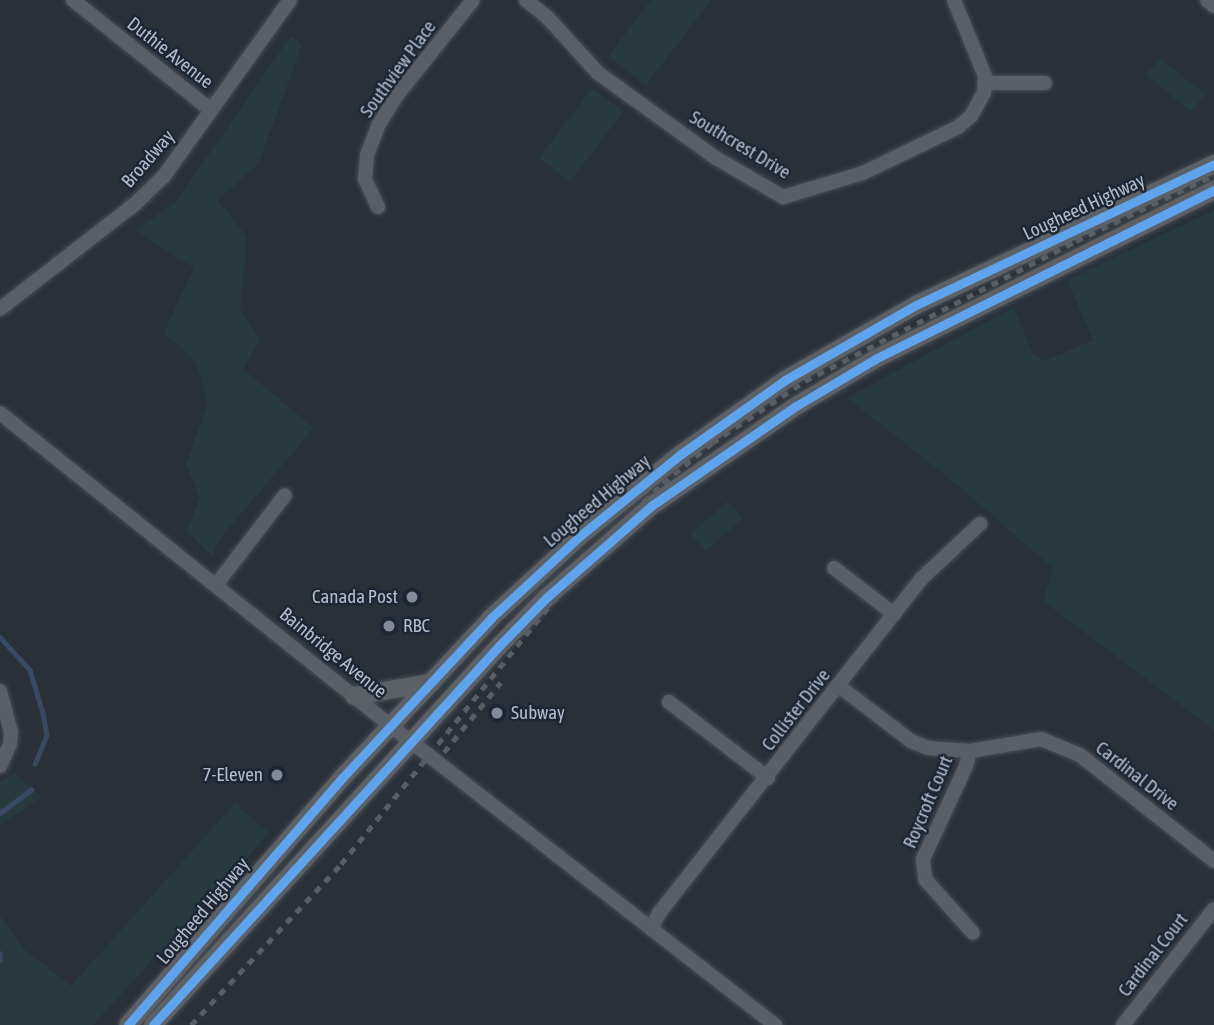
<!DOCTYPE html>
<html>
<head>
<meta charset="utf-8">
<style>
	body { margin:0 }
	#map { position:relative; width:1214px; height:1025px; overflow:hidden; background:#2a3038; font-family:"Asap Condensed",sans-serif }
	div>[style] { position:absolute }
	.green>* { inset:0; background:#273a3e; transform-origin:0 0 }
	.stream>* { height:4.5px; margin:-2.25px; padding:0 2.25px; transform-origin:2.25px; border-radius:2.25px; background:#384963 }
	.roads { filter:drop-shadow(0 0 2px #484c53) drop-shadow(0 0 2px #484c53) }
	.minor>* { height:14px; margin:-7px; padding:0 7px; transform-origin:7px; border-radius:7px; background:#5a5e66 }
	.major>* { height:18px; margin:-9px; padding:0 9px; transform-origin:9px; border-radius:9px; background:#5c6168 }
	.rail>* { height:4.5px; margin-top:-2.25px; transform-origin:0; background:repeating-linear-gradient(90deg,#595d64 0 7px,transparent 0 14px) }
	.cycleway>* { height:9px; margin:-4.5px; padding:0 4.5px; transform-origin:4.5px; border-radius:4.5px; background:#60a3ed }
	.dots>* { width:19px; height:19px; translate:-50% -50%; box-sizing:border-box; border:4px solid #1d2633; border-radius:50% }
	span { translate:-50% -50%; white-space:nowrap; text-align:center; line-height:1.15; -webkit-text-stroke:5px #1d2633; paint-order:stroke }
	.street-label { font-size:19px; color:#b4bcc9 }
	.poi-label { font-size:19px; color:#b4bcc9 }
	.right { translate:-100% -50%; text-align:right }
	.left { translate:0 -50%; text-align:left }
</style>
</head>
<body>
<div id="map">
	<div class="green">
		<div style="clip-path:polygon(651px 0,711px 0,646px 85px,608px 56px)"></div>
		<div style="clip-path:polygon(291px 36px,302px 45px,259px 163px,218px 200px,247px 237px,240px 308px,260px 340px,243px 369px,314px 428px,221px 537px,212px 556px,187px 531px,200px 498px,186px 464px,208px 403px,196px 362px,164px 332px,194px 268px,135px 230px,175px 203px)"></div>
		<div style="left:1160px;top:58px;width:58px;height:22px;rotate:39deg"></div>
		<div style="left:592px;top:88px;width:39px;height:88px;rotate:37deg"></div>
		<div style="clip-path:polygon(1214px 210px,1214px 730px,1043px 601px,1053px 568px,949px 478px,847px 398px,1014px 307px,1032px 352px,1044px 361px,1093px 340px,1067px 280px)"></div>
		<div style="left:728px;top:501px;width:23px;height:50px;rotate:49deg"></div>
		<div style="clip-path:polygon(15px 773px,41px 797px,0 825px,0 781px)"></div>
		<div style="clip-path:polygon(235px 803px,269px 833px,93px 1025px,0 1025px,0 916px,24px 949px,71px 986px)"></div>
	</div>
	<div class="stream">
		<div style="left:0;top:637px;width:45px;rotate:47.7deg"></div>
		<div style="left:30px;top:670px;width:45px;rotate:73.2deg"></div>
		<div style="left:43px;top:713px;width:22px;rotate:80deg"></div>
		<div style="left:47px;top:735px;width:31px;rotate:112deg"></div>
		<div style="left:0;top:813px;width:39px;rotate:-37deg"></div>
		<div style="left:0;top:953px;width:7px;rotate:90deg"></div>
	</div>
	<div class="roads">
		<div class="minor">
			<div style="left:73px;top:0;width:176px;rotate:38.6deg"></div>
			<div style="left:526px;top:0;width:28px;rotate:39deg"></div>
			<div style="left:548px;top:18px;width:74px;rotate:47.7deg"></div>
			<div style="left:598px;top:73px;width:145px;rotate:35.8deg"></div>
			<div style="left:716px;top:158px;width:78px;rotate:30.2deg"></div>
			<div style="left:783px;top:197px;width:84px;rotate:-16.7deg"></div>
			<div style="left:863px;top:173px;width:106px;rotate:-25.8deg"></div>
			<div style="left:958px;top:127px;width:17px;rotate:-40deg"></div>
			<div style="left:971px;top:116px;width:26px;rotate:-61deg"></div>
			<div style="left:984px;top:93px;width:17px;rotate:-87deg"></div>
			<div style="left:985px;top:76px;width:82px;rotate:-112.2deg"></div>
			<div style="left:1207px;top:0;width:9px;rotate:41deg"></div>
			<div style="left:985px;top:83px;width:60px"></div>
			<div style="left:378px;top:207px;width:31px;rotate:-115deg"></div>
			<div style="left:365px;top:179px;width:24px;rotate:-85deg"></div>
			<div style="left:367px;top:155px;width:33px;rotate:-69deg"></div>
			<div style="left:379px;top:124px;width:36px;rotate:-58deg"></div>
			<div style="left:398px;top:94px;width:120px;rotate:-51.4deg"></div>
			<div style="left:0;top:309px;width:171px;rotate:-37.9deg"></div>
			<div style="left:135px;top:204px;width:40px;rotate:-44deg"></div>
			<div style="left:164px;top:176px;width:216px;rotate:-54.4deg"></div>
			<div style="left:0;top:413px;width:501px;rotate:38.68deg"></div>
			<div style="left:391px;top:726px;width:487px;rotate:37.9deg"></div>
			<div style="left:834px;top:568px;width:76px;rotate:37.5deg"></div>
			<div style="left:216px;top:585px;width:113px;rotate:-52.5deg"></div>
			<div style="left:839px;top:686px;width:91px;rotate:37.4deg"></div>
			<div style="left:911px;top:741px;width:18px;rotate:22deg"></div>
			<div style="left:928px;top:748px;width:42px;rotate:4.1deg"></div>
			<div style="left:970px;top:751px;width:72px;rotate:-9.6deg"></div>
			<div style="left:1041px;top:739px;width:42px;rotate:22.3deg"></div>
			<div style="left:1080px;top:755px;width:171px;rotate:38.3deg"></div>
			<div style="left:0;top:691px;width:42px;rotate:75deg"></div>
			<div style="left:11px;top:732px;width:12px;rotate:95deg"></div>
			<div style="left:10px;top:744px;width:24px;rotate:114deg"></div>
			<div style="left:669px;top:702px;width:125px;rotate:37.5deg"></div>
			<div style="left:970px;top:751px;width:16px;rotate:105deg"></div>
			<div style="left:966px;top:766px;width:102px;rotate:114.8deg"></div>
			<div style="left:923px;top:859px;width:20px;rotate:84deg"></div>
			<div style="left:925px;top:879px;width:72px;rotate:48.4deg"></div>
			<div style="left:651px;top:928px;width:18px;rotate:-61deg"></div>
			<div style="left:660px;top:912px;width:423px;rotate:-51.9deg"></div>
			<div style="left:921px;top:579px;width:81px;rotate:-43deg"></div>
			<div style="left:1123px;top:1025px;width:147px;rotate:-51.9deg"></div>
		</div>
		<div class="major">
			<div style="left:354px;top:696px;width:78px;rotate:-9.6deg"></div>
			<div style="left:128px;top:1025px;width:327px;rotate:-49.1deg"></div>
			<div style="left:342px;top:778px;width:219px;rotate:-47deg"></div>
			<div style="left:491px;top:618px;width:122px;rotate:-42.7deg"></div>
			<div style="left:581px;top:535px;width:129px;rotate:-39deg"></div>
			<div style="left:681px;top:454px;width:128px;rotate:-35.4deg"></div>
			<div style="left:785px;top:380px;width:151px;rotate:-29.8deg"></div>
			<div style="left:916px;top:305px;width:330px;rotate:-25.3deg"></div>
			<div style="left:153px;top:1025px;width:513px;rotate:-47.61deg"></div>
			<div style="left:499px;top:646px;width:67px;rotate:-45.6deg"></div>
			<div style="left:546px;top:598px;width:140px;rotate:-41.2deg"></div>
			<div style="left:651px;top:506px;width:176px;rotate:-34.6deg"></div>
			<div style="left:796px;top:406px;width:92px;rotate:-30.7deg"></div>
			<div style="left:875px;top:359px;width:379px;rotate:-26.5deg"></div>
		</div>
	</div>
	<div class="rail">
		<div style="left:751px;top:430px;width:109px;rotate:-32.2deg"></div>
		<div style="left:435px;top:763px;width:104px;rotate:-50.8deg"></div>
		<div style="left:191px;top:1025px;width:220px;rotate:-47deg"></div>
		<div style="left:341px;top:864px;width:402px;rotate:-51.1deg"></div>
		<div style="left:594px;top:551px;width:97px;rotate:-44.6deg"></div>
		<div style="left:663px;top:483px;width:63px;rotate:-39.2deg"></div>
		<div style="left:712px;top:443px;width:112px;rotate:-33.7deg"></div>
		<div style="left:805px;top:381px;width:305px;rotate:-27.3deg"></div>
		<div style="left:1076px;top:241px;width:153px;rotate:-25.6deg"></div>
	</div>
	<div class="cycleway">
		<div style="left:128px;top:1025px;width:327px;rotate:-49.1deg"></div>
		<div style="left:342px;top:778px;width:219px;rotate:-47deg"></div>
		<div style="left:491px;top:618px;width:122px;rotate:-42.7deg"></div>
		<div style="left:581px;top:535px;width:129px;rotate:-39deg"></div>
		<div style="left:681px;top:454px;width:128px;rotate:-35.4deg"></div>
		<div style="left:785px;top:380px;width:151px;rotate:-29.8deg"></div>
		<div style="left:916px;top:305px;width:330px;rotate:-25.3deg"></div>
		<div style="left:153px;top:1025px;width:513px;rotate:-47.61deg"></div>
		<div style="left:499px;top:646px;width:67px;rotate:-45.6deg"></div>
		<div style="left:546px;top:598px;width:140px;rotate:-41.2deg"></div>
		<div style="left:651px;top:506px;width:176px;rotate:-34.6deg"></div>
		<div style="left:796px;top:406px;width:92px;rotate:-30.7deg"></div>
		<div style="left:875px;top:359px;width:379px;rotate:-26.5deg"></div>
	</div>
	<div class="dots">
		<div style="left:412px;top:597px;background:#848b96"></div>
		<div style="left:389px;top:626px;background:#848b96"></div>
		<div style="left:497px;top:713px;background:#848b96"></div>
		<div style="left:277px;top:775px;background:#848b96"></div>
	</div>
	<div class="street-label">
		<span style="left:170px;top:53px;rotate:38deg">Duthie Avenue</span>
		<span style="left:398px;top:69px;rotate:-54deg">Southview Place</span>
		<span style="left:740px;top:145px;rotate:31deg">Southcrest Drive</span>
		<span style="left:148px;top:159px;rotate:-49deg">Broadway</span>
		<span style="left:1084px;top:207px;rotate:-25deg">Lougheed Highway</span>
		<span style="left:597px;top:501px;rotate:-40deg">Lougheed Highway</span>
		<span style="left:333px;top:653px;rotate:39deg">Bainbridge Avenue</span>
		<span style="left:796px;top:710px;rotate:-52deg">Collister Drive</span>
		<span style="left:1137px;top:776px;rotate:38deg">Cardinal Drive</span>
		<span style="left:928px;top:802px;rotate:-67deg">Roycroft Court</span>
		<span style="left:203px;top:911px;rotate:-50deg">Lougheed Highway</span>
		<span style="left:1153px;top:955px;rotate:-52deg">Cardinal Court</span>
	</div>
	<div class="poi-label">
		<span class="right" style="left:398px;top:597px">Canada Post</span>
		<span class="left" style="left:403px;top:626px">RBC</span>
		<span class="left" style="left:511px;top:713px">Subway</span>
		<span class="right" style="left:263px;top:775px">7-Eleven</span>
	</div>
</div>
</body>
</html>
